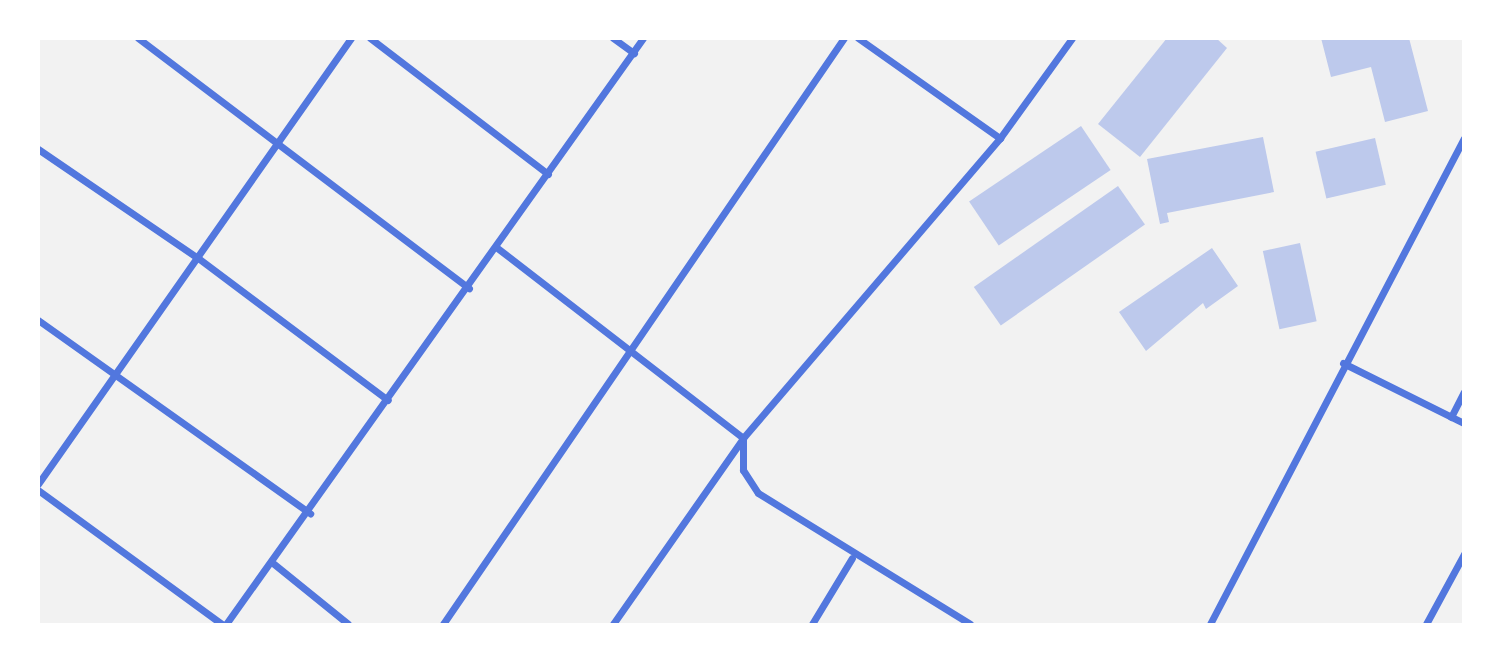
<!DOCTYPE html>
<html>
<head>
<meta charset="utf-8">
<style>
	body { margin:0 }
	#map { position:relative; width:1502px; height:663px; overflow:hidden; background:#f2f2f2; font-family:"IBM Plex Sans",sans-serif }
	div>[style] { position:absolute }
	.building>* { inset:0; background:#bdc9ec; transform-origin:0 0 }
	.minor>* { height:7px; margin:-3.5px; padding:0 3.5px; transform-origin:3.5px; border-radius:3.5px; background:#5277de }
	span { translate:-50% -50%; white-space:nowrap; text-align:center; line-height:1.15; -webkit-text-stroke:7px #fff; paint-order:stroke }
	.frame { position:absolute; inset:0; border:40px solid #fff; pointer-events:none }
</style>
</head>
<body>
<div id="map">
	<div class="building">
		<div style="clip-path:polygon(1167px 38px,1216px 38px,1227px 48px,1140px 157px,1098px 124px)"></div>
		<div style="clip-path:polygon(1321px 38px,1409px 38px,1428px 111px,1385px 122px,1371px 67px,1331px 77px)"></div>
		<div style="left:1081px;top:126px;width:53px;height:135px;rotate:56deg"></div>
		<div style="clip-path:polygon(1263px 137px,1274px 192px,1167px 213px,1169px 222px,1160px 224px,1147px 159px)"></div>
		<div style="left:1375px;top:138px;width:48px;height:61px;rotate:77deg"></div>
		<div style="left:1118px;top:186px;width:47px;height:176px;rotate:55deg"></div>
		<div style="left:1300px;top:243px;width:80px;height:38px;rotate:78deg"></div>
		<div style="clip-path:polygon(1212px 248px,1238px 286px,1206px 309px,1203px 303px,1146px 351px,1119px 312px)"></div>
	</div>
	<div class="minor">
		<div style="left:138px;top:38px;width:415px;rotate:37.1deg"></div>
		<div style="left:370px;top:38px;width:224px;rotate:37.4deg"></div>
		<div style="left:613px;top:38px;width:26px;rotate:36deg"></div>
		<div style="left:858px;top:38px;width:174px;rotate:35.2deg"></div>
		<div style="left:38px;top:149px;width:194px;rotate:34.3deg"></div>
		<div style="left:198px;top:258px;width:237px;rotate:36.8deg"></div>
		<div style="left:496px;top:247px;width:312px;rotate:37.7deg"></div>
		<div style="left:743px;top:438px;width:32px;rotate:90deg"></div>
		<div style="left:743px;top:470px;width:27px;rotate:57deg"></div>
		<div style="left:758px;top:493px;width:249px;rotate:31.7deg"></div>
		<div style="left:38px;top:320px;width:334px;rotate:35.4deg"></div>
		<div style="left:1343px;top:363px;width:135px;rotate:26.4deg"></div>
		<div style="left:1451px;top:417px;width:28px;rotate:-63deg"></div>
		<div style="left:38px;top:484px;width:545px;rotate:-54.94deg"></div>
		<div style="left:38px;top:490px;width:228px;rotate:36.1deg"></div>
		<div style="left:274px;top:564px;width:95px;rotate:39deg"></div>
		<div style="left:226px;top:624px;width:719px;rotate:-54.56deg"></div>
		<div style="left:443px;top:624px;width:710px;rotate:-55.62deg"></div>
		<div style="left:613px;top:624px;width:227px;rotate:-55deg"></div>
		<div style="left:743px;top:438px;width:395px;rotate:-49.4deg"></div>
		<div style="left:1000px;top:138px;width:123px;rotate:-54.2deg"></div>
		<div style="left:812px;top:624px;width:77px;rotate:-58.8deg"></div>
		<div style="left:1210px;top:624px;width:548px;rotate:-62.41deg"></div>
		<div style="left:1426px;top:624px;width:80px;rotate:-61.5deg"></div>
	</div>
	<div class="frame"></div>
</div>
</body>
</html>
